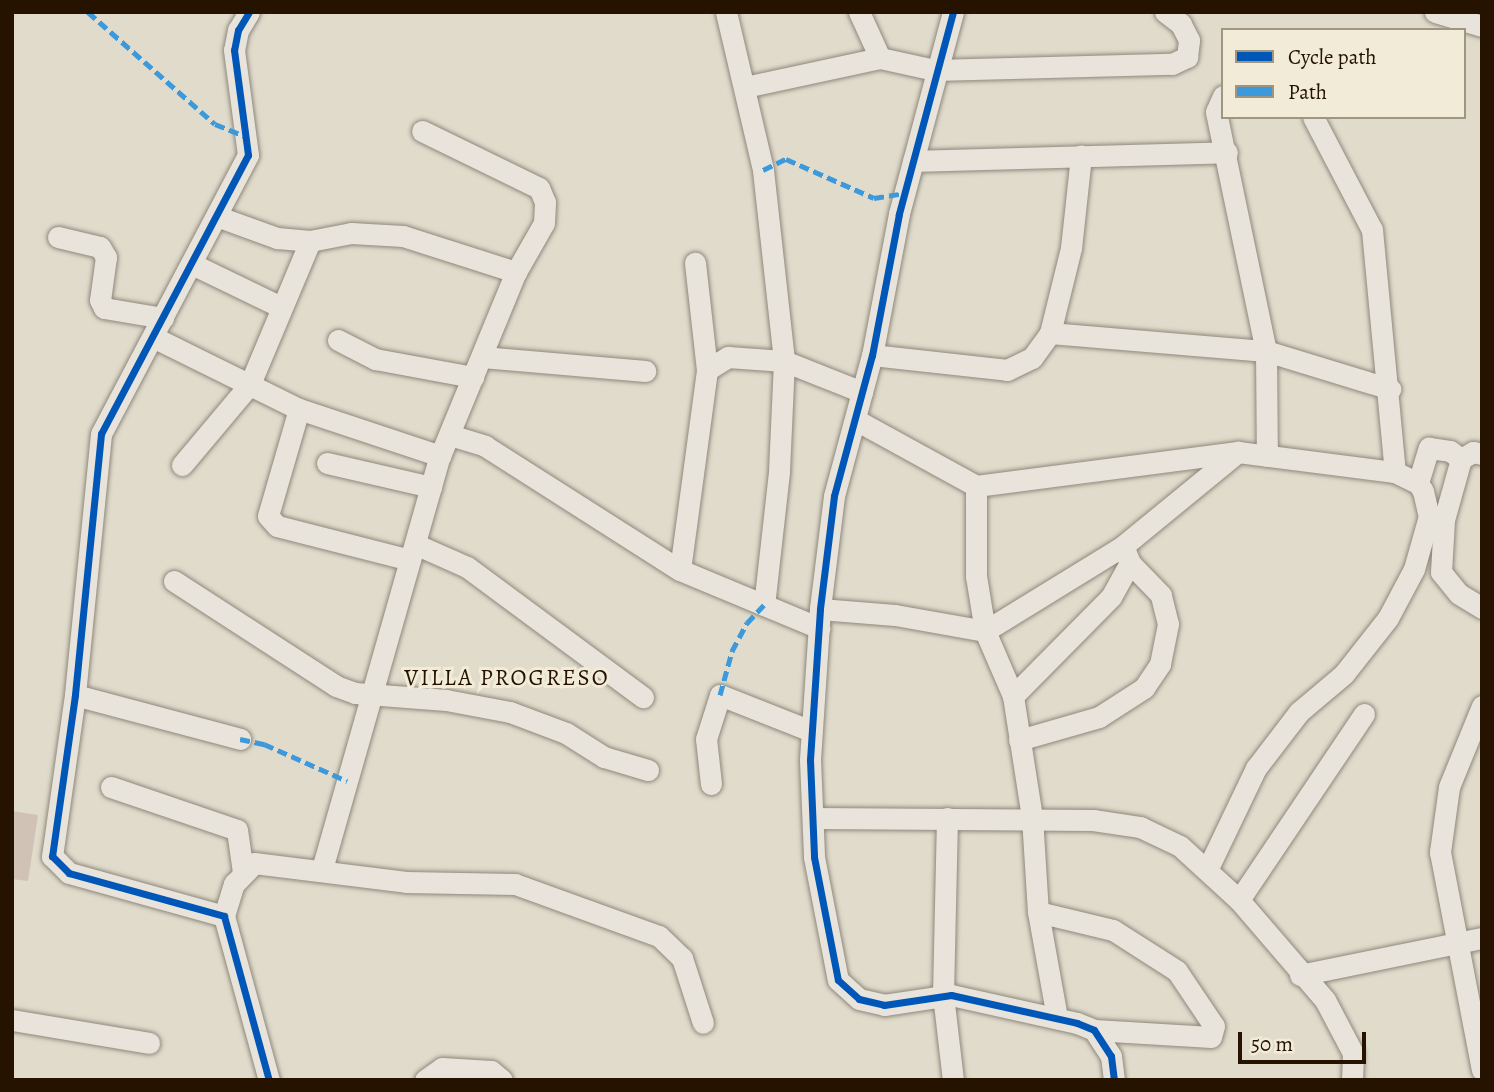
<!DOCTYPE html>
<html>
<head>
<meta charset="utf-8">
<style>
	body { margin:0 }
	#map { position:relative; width:1494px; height:1092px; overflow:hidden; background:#e0dbcb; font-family:Alegreya,serif }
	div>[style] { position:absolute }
	.building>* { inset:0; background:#d0c2b5 }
	.roads { filter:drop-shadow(0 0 2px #8e887c) drop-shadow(0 0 2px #8e887c) }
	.minor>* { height:21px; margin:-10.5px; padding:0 10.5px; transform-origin:10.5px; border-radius:10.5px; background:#e8e4dc }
	.quiet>* { height:5px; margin-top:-2.5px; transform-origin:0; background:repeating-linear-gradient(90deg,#3c9adc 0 10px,transparent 0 15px) }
	.cycleway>* { height:7px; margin:-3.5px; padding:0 3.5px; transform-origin:3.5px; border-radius:3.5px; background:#0057b8 }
	span { translate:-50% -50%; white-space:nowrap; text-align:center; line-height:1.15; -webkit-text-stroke:6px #f1ebd7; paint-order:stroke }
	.neighbourhood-label { font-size:23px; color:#251300; letter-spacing:2px }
	.frame { position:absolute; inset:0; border:14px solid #251300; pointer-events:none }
	.legend { position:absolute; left:1221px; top:28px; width:245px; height:91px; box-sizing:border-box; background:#f1ebd7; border:2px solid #9f9581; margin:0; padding:9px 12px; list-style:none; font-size:21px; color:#251300 }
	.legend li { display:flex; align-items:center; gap:14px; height:35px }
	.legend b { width:35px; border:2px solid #9f9581 }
	.scale { position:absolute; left:1238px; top:1032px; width:128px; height:32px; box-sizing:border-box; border:4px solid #251300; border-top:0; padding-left:9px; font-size:21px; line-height:24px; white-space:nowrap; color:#251300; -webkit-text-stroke:5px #f1ebd7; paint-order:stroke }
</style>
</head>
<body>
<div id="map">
	<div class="building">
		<div style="clip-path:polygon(12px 811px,38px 815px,28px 881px,12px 879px)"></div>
	</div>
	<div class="roads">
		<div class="minor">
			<div style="left:249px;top:12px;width:21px;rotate:121deg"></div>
			<div style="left:238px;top:30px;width:20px;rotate:101deg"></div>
			<div style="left:234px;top:50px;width:106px;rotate:82.4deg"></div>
			<div style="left:248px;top:155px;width:315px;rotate:117.8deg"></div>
			<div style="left:101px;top:434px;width:262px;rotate:95.7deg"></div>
			<div style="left:75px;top:695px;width:163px;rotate:98.1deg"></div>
			<div style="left:52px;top:856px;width:24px;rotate:45deg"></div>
			<div style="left:69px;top:873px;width:161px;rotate:15.5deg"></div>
			<div style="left:224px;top:916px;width:170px;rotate:74.7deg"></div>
			<div style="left:726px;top:12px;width:162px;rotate:76.8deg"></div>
			<div style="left:763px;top:170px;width:192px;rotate:83.7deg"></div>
			<div style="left:784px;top:361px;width:111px;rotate:92.6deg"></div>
			<div style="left:779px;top:472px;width:134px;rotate:96.4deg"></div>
			<div style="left:953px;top:12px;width:209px;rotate:105deg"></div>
			<div style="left:899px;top:214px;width:144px;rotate:100.8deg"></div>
			<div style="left:872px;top:355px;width:146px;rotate:105.1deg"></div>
			<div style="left:834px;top:496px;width:114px;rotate:97.1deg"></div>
			<div style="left:820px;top:609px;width:151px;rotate:93.8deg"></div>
			<div style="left:810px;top:760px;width:97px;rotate:87.6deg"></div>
			<div style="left:814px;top:857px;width:125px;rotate:79deg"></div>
			<div style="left:838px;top:980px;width:28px;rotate:42deg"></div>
			<div style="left:859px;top:999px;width:26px;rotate:13deg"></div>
			<div style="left:884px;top:1005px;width:68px;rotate:-8.5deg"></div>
			<div style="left:951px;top:995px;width:129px;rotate:12.5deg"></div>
			<div style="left:1077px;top:1023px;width:18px;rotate:22deg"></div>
			<div style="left:1094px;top:1030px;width:31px;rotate:57deg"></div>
			<div style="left:1111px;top:1056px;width:24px;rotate:83deg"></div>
			<div style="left:1435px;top:12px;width:49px;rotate:16.6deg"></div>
			<div style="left:880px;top:58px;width:56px;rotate:12.3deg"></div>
			<div style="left:935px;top:70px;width:237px;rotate:-1.5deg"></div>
			<div style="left:1172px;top:64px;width:17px;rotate:-25deg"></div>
			<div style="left:1187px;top:57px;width:17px;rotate:-83deg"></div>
			<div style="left:1189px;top:40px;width:18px;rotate:-117deg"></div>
			<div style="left:1181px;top:24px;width:20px;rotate:-143deg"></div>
			<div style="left:745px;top:87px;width:138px;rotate:-12.1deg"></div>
			<div style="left:880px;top:58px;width:51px;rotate:-114.5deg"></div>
			<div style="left:1223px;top:96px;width:17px;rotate:114deg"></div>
			<div style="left:1216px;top:112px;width:244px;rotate:78.2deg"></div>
			<div style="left:1266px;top:351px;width:105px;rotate:89.5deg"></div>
			<div style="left:1313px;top:117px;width:127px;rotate:62.4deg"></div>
			<div style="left:1372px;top:230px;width:243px;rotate:84.6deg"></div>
			<div style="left:913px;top:161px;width:314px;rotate:-1.6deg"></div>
			<div style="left:219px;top:217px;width:62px;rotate:19.9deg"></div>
			<div style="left:277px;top:238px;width:33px;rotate:5deg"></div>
			<div style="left:310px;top:241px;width:42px;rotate:-11deg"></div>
			<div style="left:351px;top:233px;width:52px;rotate:3.3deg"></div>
			<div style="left:403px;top:236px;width:119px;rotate:17.7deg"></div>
			<div style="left:58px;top:237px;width:43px;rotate:13.4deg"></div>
			<div style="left:100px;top:247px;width:12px;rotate:59deg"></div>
			<div style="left:106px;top:257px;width:43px;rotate:97.9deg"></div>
			<div style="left:100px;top:300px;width:9px;rotate:63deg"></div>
			<div style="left:104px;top:308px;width:60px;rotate:9.6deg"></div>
			<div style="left:192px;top:264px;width:97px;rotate:25.8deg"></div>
			<div style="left:1050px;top:333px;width:217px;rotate:4.8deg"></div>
			<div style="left:1266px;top:351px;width:130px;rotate:17deg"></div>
			<div style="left:153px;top:337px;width:163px;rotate:26.3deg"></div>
			<div style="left:299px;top:409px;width:149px;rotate:18.4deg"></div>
			<div style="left:338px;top:340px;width:42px;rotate:27.2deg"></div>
			<div style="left:375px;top:359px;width:100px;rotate:10.4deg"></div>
			<div style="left:872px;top:355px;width:136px;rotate:6.3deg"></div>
			<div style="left:1007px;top:370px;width:28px;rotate:-26deg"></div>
			<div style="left:1032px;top:358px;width:31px;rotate:-54deg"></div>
			<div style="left:1050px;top:333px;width:88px;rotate:-76.1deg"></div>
			<div style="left:1071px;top:248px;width:93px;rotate:-83.8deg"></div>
			<div style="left:482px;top:357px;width:164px;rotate:4.9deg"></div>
			<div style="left:707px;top:370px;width:25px;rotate:-32deg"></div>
			<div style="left:728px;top:357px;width:56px;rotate:4.1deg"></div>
			<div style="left:784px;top:361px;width:84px;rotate:21.7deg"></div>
			<div style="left:299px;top:409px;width:111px;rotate:106.2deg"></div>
			<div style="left:268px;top:516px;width:13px;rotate:48deg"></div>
			<div style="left:277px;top:526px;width:137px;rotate:14.3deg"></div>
			<div style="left:856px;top:420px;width:137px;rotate:28.8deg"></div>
			<div style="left:976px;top:486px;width:90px;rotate:90deg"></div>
			<div style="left:976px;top:576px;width:56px;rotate:80.7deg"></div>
			<div style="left:985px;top:631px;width:71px;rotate:66.7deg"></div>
			<div style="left:1013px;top:696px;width:122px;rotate:81.1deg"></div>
			<div style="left:1032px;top:817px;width:95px;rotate:86.4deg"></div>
			<div style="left:1038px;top:912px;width:108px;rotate:79.8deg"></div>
			<div style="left:450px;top:435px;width:37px;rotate:17deg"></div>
			<div style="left:485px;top:446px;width:231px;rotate:32.5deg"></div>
			<div style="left:680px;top:570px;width:151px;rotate:22.6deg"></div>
			<div style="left:1482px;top:454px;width:9px;rotate:-167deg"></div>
			<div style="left:1473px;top:452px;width:14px;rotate:150deg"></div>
			<div style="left:1461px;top:459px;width:63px;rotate:105.6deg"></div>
			<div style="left:1444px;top:520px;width:52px;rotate:93.3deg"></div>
			<div style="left:1441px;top:572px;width:28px;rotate:51deg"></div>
			<div style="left:1459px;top:594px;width:27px;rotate:31deg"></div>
			<div style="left:327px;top:463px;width:107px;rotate:13deg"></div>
			<div style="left:182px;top:465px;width:106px;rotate:-50deg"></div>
			<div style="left:250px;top:384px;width:155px;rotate:-67.2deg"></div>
			<div style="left:1418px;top:483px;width:37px;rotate:-73deg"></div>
			<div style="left:1429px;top:448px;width:21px;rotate:8deg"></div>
			<div style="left:1450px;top:451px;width:14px;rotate:36deg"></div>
			<div style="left:976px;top:486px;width:264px;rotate:-7.4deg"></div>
			<div style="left:1238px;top:452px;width:158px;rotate:7.3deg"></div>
			<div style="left:1395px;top:472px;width:25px;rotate:26deg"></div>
			<div style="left:1418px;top:483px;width:9px;rotate:58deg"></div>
			<div style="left:1423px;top:491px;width:26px;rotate:77deg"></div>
			<div style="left:1429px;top:516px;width:55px;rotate:105.8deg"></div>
			<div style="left:1414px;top:569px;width:55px;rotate:118deg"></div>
			<div style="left:1388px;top:618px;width:71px;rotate:128.2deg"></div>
			<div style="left:1344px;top:674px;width:59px;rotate:139.8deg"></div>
			<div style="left:1299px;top:712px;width:71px;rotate:127.5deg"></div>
			<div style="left:1256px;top:768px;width:111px;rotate:115.6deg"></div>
			<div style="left:415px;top:544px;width:57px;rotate:23.9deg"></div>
			<div style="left:467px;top:567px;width:219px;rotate:36.5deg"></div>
			<div style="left:680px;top:570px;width:202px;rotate:-82.3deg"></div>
			<div style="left:707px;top:370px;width:108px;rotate:-96.4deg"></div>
			<div style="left:174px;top:581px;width:193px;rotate:32.9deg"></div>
			<div style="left:336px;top:686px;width:20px;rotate:20deg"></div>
			<div style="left:355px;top:693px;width:91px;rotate:4.4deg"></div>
			<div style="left:446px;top:700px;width:65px;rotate:10.6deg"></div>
			<div style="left:510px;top:712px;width:60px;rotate:20.6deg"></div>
			<div style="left:566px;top:733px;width:45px;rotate:32.3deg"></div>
			<div style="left:604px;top:757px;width:46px;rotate:16.5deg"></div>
			<div style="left:820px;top:609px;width:75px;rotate:4.6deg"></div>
			<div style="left:895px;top:615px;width:91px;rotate:10.1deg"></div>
			<div style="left:985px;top:631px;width:162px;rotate:-31.6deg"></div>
			<div style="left:1123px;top:546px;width:149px;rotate:-39.3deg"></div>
			<div style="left:75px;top:695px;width:171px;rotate:14.9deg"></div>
			<div style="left:1013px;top:696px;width:139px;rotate:-45.3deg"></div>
			<div style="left:1111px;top:597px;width:39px;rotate:-61deg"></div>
			<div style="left:1130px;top:563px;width:11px;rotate:-112deg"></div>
			<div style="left:1482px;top:706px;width:87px;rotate:112.2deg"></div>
			<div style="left:1449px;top:787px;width:66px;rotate:97.9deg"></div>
			<div style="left:1440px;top:852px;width:222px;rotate:79.1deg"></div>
			<div style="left:1019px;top:740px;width:83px;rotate:-16deg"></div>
			<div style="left:1099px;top:717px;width:54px;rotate:-32.8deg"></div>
			<div style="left:1144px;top:688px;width:29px;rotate:-56deg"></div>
			<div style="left:1160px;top:664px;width:41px;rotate:-78.7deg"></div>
			<div style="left:1168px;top:624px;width:30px;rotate:-104deg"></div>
			<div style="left:1161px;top:595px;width:45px;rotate:-134.1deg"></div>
			<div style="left:711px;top:784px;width:45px;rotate:-96.3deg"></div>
			<div style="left:706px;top:739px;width:46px;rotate:-72.3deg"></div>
			<div style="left:720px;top:695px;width:98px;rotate:21.6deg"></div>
			<div style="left:111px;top:787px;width:133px;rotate:18.8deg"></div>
			<div style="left:237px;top:830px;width:42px;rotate:81.9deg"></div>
			<div style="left:814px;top:818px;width:279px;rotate:0.4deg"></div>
			<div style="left:1093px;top:820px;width:48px;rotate:8.5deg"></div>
			<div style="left:1140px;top:827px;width:44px;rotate:25.4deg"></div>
			<div style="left:1180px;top:846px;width:80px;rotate:42.5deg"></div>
			<div style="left:1239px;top:900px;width:132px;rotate:49.3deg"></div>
			<div style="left:1325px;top:1000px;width:60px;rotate:62.2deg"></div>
			<div style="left:1353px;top:1053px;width:27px;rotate:92deg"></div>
			<div style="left:947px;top:818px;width:177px;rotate:91.3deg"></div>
			<div style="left:943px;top:995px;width:86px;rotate:83.3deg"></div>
			<div style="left:322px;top:869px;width:430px;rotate:-74.1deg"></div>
			<div style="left:440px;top:456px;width:199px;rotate:-67.6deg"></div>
			<div style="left:516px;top:272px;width:56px;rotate:-60.3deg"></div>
			<div style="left:544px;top:223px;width:21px;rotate:-87deg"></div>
			<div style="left:545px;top:202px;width:15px;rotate:-113deg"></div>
			<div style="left:539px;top:188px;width:130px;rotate:-154deg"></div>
			<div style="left:1239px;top:900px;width:224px;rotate:-56.1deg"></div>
			<div style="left:1038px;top:912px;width:77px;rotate:13.5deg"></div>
			<div style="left:1113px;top:930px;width:76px;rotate:32.6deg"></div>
			<div style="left:1177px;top:971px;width:66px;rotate:56.1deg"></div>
			<div style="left:1214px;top:1026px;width:11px;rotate:105deg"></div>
			<div style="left:1211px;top:1037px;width:117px;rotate:-176.6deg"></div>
			<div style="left:224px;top:916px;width:34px;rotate:-73deg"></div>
			<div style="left:234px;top:884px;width:29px;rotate:-46deg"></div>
			<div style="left:254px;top:863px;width:153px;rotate:7.1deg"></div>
			<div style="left:406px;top:882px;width:109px;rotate:1.1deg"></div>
			<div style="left:515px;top:884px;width:153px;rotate:19.9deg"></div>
			<div style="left:659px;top:936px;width:32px;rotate:44deg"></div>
			<div style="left:682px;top:958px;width:68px;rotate:72.1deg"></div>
			<div style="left:1300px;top:975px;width:186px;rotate:-11.5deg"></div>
			<div style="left:12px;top:1020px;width:139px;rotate:9.5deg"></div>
			<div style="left:425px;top:1080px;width:21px;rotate:-35deg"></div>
			<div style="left:442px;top:1068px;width:49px;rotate:3.5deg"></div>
			<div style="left:491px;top:1071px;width:14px;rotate:39deg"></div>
		</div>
	</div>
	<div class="quiet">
		<div style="left:88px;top:12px;width:169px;rotate:41.4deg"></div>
		<div style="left:215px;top:124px;width:35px;rotate:22deg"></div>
		<div style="left:763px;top:170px;width:25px;rotate:-26deg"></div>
		<div style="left:786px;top:159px;width:96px;rotate:23.9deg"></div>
		<div style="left:874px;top:198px;width:31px;rotate:-9deg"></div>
		<div style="left:720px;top:695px;width:46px;rotate:-74.7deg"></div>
		<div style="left:732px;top:651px;width:32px;rotate:-62deg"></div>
		<div style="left:747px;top:623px;width:25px;rotate:-47deg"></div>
		<div style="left:240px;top:739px;width:25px;rotate:12deg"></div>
		<div style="left:264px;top:744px;width:91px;rotate:24deg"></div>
	</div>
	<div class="cycleway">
		<div style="left:249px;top:12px;width:21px;rotate:121deg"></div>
		<div style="left:238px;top:30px;width:20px;rotate:101deg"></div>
		<div style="left:234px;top:50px;width:106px;rotate:82.4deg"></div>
		<div style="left:248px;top:155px;width:315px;rotate:117.8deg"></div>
		<div style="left:101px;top:434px;width:262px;rotate:95.7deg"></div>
		<div style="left:75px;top:695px;width:163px;rotate:98.1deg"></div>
		<div style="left:52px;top:856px;width:24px;rotate:45deg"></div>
		<div style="left:69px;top:873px;width:161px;rotate:15.5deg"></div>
		<div style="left:224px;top:916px;width:170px;rotate:74.7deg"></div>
		<div style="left:953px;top:12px;width:209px;rotate:105deg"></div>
		<div style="left:899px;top:214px;width:144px;rotate:100.8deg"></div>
		<div style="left:872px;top:355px;width:146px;rotate:105.1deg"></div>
		<div style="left:834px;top:496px;width:114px;rotate:97.1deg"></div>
		<div style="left:820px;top:609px;width:151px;rotate:93.8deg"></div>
		<div style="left:810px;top:760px;width:97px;rotate:87.6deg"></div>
		<div style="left:814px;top:857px;width:125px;rotate:79deg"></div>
		<div style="left:838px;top:980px;width:28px;rotate:42deg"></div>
		<div style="left:859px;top:999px;width:26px;rotate:13deg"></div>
		<div style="left:884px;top:1005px;width:68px;rotate:-8.5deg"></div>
		<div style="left:951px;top:995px;width:129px;rotate:12.5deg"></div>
		<div style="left:1077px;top:1023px;width:18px;rotate:22deg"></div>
		<div style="left:1094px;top:1030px;width:31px;rotate:57deg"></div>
		<div style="left:1111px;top:1056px;width:24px;rotate:83deg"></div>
	</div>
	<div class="neighbourhood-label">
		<span style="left:507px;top:678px">VILLA PROGRESO</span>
	</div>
	<div class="frame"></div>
	<ul class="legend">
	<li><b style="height:9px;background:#0057b8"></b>Cycle path</li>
	<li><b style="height:9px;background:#3c9adc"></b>Path</li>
	</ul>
	<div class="scale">50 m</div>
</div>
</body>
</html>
